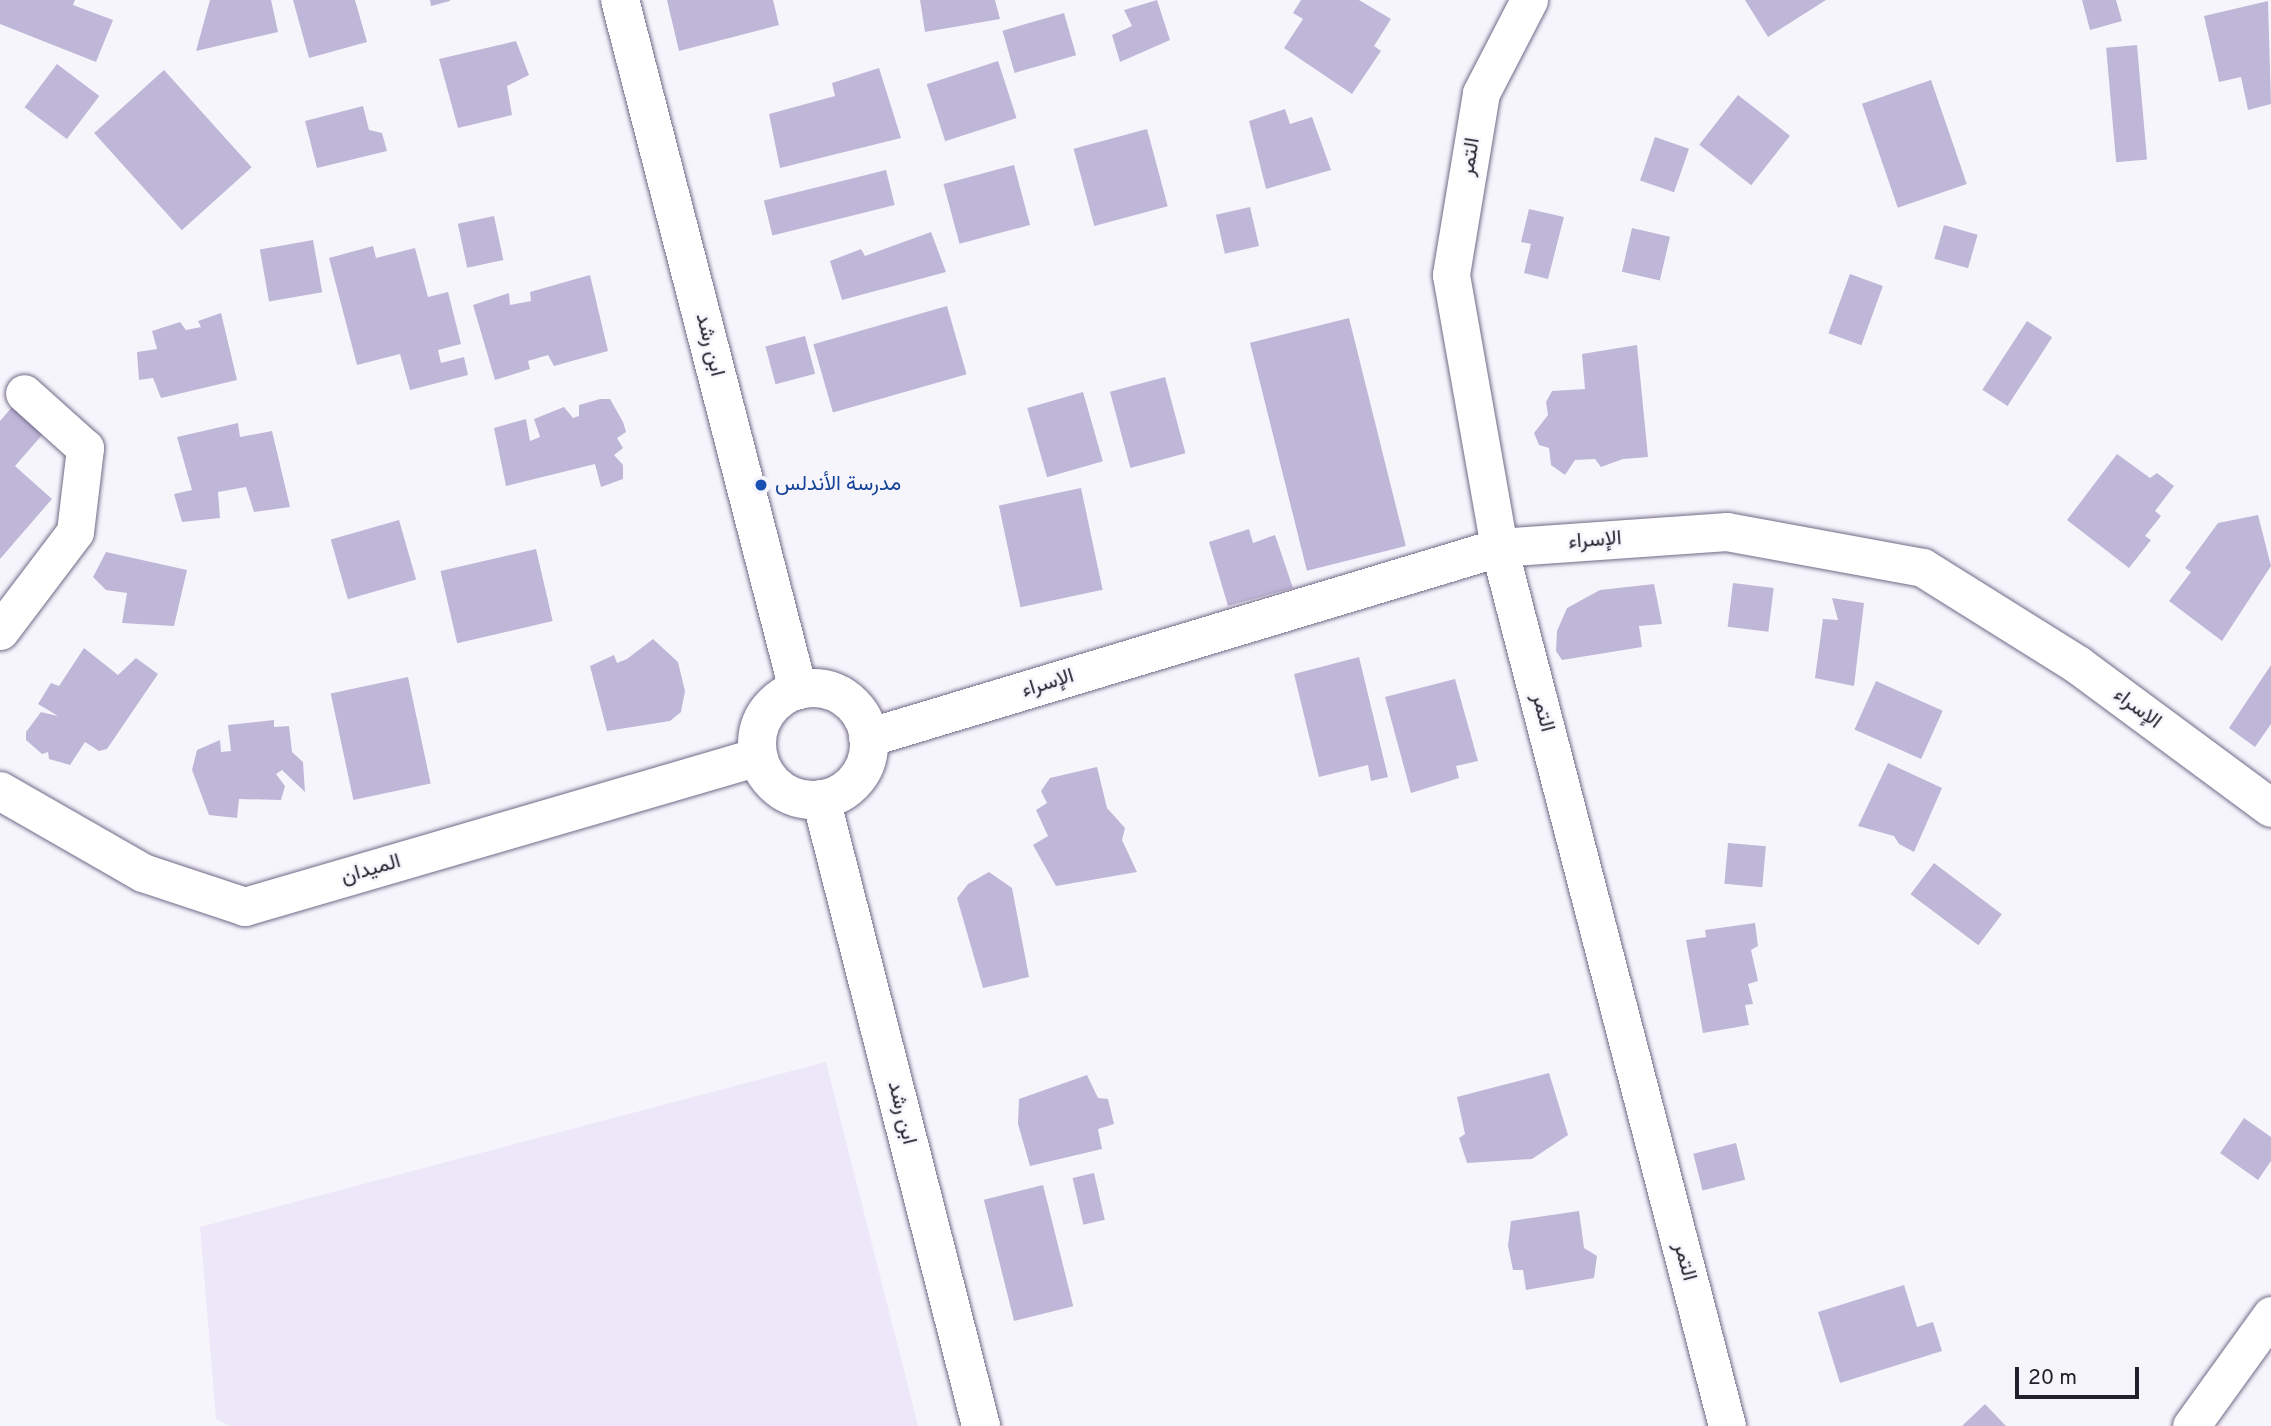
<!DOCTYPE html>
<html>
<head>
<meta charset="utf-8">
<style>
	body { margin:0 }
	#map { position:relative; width:2271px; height:1426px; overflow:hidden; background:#f7f5fc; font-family:Overpass,Vazirmatn,sans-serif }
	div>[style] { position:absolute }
	.built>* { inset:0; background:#ece8f9 }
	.building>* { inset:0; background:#bfb7d8; transform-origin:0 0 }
	.roads { filter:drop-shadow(0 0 2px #726a88) drop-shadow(0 0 2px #726a88) }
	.street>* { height:37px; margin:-18.5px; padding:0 18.5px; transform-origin:18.5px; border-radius:18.5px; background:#fff }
	.secondary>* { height:38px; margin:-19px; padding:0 19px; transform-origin:19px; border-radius:19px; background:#fff }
	.secondary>.ring { margin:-19px; padding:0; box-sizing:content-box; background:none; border:38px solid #fff; border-radius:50% }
	.dots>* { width:19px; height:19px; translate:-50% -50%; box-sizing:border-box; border:4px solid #f7f5fc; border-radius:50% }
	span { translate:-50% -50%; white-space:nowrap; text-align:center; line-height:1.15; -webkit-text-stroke:5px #f7f5fc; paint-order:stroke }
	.street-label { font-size:21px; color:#23202c }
	.transit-label { font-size:21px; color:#164399 }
	.left { translate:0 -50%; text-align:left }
	.scale { position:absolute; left:2015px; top:1367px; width:124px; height:32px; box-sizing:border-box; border:4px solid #23202c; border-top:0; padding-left:9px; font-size:21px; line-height:24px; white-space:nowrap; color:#23202c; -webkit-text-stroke:5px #f7f5fc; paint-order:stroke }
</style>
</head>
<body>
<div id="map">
	<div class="built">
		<div style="clip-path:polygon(826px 1062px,918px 1426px,229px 1426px,216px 1419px,200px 1227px)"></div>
	</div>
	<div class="building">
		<div style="clip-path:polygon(0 0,75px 0,73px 5px,113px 20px,96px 62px,0 24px)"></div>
		<div style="clip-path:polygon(210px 0,271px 0,278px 32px,196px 51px)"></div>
		<div style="clip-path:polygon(293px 0,355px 0,367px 42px,309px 58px)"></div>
		<div style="clip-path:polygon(430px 0,450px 0,450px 1px,431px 6px)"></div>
		<div style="clip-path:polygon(667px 0,773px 0,779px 25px,679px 51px)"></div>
		<div style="clip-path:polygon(920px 0,995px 0,1000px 19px,925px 32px)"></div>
		<div style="clip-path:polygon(1157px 0,1170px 40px,1120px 62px,1112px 35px,1132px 26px,1124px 10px)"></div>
		<div style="clip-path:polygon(1301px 0,1359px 0,1391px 19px,1374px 46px,1381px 51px,1352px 94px,1284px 48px,1303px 19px,1293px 13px)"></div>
		<div style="clip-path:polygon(1745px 0,1826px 0,1768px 37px)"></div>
		<div style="clip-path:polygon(2082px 0,2116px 0,2122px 21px,2090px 30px)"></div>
		<div style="clip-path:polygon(2268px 1px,2271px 104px,2248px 110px,2241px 77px,2219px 82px,2204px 16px)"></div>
		<div style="left:1064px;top:13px;width:44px;height:64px;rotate:74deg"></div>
		<div style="clip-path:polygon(516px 41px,529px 75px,507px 86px,512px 115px,458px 128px,439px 59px)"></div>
		<div style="left:2137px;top:45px;width:115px;height:31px;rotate:85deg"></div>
		<div style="left:998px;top:61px;width:60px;height:75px;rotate:72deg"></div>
		<div style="left:57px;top:64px;width:53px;height:54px;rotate:37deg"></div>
		<div style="clip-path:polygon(879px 68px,901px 138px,780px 168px,769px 114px,835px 96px,832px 83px)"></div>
		<div style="left:164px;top:70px;width:131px;height:94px;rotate:48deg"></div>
		<div style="left:1931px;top:80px;width:110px;height:73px;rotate:71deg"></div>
		<div style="left:1738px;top:95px;width:66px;height:63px;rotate:38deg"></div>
		<div style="clip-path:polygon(363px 106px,369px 130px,382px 133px,387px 151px,317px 168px,305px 121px)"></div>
		<div style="clip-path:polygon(1285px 109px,1290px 124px,1312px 117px,1331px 170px,1266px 189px,1249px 121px)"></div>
		<div style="left:1147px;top:129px;width:80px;height:76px;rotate:75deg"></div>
		<div style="left:1655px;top:137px;width:36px;height:46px;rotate:19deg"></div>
		<div style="left:1014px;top:165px;width:62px;height:73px;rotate:75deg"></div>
		<div style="left:886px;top:170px;width:36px;height:126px;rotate:76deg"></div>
		<div style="left:1250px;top:207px;width:40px;height:35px;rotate:77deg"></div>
		<div style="clip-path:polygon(1529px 209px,1564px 217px,1548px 279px,1524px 273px,1531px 244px,1521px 242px)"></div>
		<div style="left:494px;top:216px;width:45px;height:37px;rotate:78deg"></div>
		<div style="left:1944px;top:225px;width:35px;height:35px;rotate:16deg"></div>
		<div style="left:1632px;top:228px;width:39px;height:45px;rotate:13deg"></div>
		<div style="clip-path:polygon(931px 232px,946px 272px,842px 300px,830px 261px,861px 249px,865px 256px)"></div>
		<div style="left:313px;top:240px;width:53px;height:54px;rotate:80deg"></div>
		<div style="clip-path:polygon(373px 246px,376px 258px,415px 248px,428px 297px,448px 292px,461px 344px,438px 350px,441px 363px,464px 357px,468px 375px,410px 390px,400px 354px,357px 365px,329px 258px)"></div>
		<div style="left:1850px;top:274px;width:35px;height:63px;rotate:20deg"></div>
		<div style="clip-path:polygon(590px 275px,608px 351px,554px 366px,548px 355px,528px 361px,530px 369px,495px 380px,473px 305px,509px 293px,510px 305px,531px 301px,530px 292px)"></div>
		<div style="left:947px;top:306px;width:71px;height:139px;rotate:74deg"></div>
		<div style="clip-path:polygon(221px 313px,237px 380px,161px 398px,153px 378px,139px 380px,137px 352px,157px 349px,152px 331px,180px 322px,186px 330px,201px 327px,198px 321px)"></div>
		<div style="left:1349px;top:318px;width:235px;height:102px;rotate:76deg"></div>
		<div style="left:2027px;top:321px;width:30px;height:82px;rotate:33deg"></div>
		<div style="left:805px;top:336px;width:39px;height:41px;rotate:75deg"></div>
		<div style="clip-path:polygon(1637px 345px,1648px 457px,1623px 459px,1601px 467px,1595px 459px,1575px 460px,1565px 475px,1551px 465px,1549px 448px,1539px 445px,1534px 433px,1548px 415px,1546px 402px,1552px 391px,1585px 389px,1582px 354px)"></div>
		<div style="left:1165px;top:377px;width:79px;height:57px;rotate:75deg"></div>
		<div style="left:1083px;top:392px;width:72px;height:58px;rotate:74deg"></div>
		<div style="clip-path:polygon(19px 399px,50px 426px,15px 466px,52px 499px,0 559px,0 421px)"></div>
		<div style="clip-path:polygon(600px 399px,610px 399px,623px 422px,626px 432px,617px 438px,623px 448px,614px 455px,623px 465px,623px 479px,601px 487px,595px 464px,506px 486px,494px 428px,526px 419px,530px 441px,540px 437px,534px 419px,564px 407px,573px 418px,579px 416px,579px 405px)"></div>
		<div style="clip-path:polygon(238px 423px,240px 437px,272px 431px,290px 507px,254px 512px,246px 487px,218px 492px,220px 518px,182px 522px,174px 494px,192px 490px,177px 437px)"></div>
		<div style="clip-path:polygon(2117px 454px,2150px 478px,2157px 473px,2174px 486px,2155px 511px,2161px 516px,2145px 536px,2151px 540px,2129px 568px,2067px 520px)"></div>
		<div style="left:1081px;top:488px;width:104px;height:84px;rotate:78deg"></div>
		<div style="clip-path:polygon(2258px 515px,2271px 566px,2222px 641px,2169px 601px,2191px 572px,2185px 568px,2218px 523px)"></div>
		<div style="left:399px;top:520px;width:62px;height:71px;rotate:74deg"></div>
		<div style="clip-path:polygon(1249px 529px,1253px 543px,1275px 535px,1293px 588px,1228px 606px,1209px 542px)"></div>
		<div style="left:536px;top:549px;width:74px;height:98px;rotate:77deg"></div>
		<div style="clip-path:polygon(106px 552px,187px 570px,174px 626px,122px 623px,127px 593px,106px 590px,93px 577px)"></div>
		<div style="left:1733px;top:583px;width:41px;height:44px;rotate:7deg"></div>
		<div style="clip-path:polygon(1654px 584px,1662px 624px,1639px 626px,1642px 647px,1562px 660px,1556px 651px,1557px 631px,1567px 608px,1600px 590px)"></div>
		<div style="clip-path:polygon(1832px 598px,1864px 603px,1854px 686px,1815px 678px,1823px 619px,1838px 620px)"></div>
		<div style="clip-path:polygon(653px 639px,678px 662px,685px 691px,681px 712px,670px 721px,607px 731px,590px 666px,614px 655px,617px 663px,627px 659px)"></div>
		<div style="clip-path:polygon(84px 648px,118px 675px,136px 658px,158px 674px,107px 749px,99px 751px,85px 742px,70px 765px,49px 759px,48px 752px,42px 754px,26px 740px,26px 732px,41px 712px,58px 716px,38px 704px,51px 683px,59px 686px)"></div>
		<div style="clip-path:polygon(1359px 657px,1388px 777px,1371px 781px,1368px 765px,1319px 777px,1294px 674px)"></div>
		<div style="clip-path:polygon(2271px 665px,2271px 724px,2255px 747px,2229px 728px)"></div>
		<div style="left:408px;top:677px;width:109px;height:79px;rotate:78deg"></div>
		<div style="clip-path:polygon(1455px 679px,1478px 761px,1456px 766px,1459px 778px,1411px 793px,1385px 697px)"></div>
		<div style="left:1876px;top:681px;width:73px;height:53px;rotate:24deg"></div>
		<div style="clip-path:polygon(274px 720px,274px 727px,289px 726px,292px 752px,303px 762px,305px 792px,282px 770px,276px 774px,285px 786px,281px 800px,239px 799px,237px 818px,209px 815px,192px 770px,197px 750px,220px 740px,221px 752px,231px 751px,228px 725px)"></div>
		<div style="clip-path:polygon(1888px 763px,1942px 788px,1914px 852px,1899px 844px,1894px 836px,1858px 826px)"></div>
		<div style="clip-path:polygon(1097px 767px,1107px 808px,1125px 828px,1122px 840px,1137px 872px,1056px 886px,1033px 845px,1048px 836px,1036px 810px,1047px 803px,1041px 791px,1050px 778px)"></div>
		<div style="left:1728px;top:843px;width:38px;height:41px;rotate:5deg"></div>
		<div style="left:1934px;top:863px;width:85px;height:39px;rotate:37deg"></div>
		<div style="clip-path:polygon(989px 872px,1012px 888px,1029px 977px,983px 988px,957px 898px,968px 884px)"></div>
		<div style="clip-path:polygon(1755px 923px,1758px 946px,1751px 950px,1758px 981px,1748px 984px,1753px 1004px,1745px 1005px,1749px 1025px,1703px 1033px,1686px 940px,1706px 937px,1705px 930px)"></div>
		<div style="clip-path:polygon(1549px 1073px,1568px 1135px,1532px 1159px,1467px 1163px,1459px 1138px,1465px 1134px,1457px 1097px)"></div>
		<div style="clip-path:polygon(1087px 1075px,1098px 1098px,1108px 1099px,1114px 1124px,1098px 1129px,1102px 1149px,1030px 1166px,1018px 1124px,1019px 1099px)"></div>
		<div style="clip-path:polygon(2244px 1118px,2271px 1137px,2271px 1161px,2258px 1180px,2220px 1153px)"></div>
		<div style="left:1736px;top:1143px;width:38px;height:44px;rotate:76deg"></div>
		<div style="left:1094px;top:1173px;width:48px;height:22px;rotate:77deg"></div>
		<div style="left:1043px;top:1185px;width:125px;height:61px;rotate:76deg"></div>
		<div style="clip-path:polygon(1579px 1211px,1584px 1248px,1597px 1256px,1594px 1278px,1526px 1290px,1523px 1270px,1513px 1270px,1508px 1246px,1511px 1221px)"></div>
		<div style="clip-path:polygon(1904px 1285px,1917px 1327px,1933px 1322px,1942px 1351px,1840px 1383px,1818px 1312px)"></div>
		<div style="clip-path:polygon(1985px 1404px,2006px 1426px,1962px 1426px)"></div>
	</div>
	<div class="roads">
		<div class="street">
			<div style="left:1529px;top:0;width:105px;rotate:117.3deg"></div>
			<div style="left:1481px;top:93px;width:184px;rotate:99.4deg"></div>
			<div style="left:1451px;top:275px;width:277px;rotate:80deg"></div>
			<div style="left:1499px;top:548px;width:907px;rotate:75.44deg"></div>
			<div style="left:0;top:631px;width:124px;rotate:-52.9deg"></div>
			<div style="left:75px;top:532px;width:85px;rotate:-83.2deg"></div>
			<div style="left:85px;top:448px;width:82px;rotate:-138deg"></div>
			<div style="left:2191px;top:1426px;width:137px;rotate:-54.2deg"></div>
		</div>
		<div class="secondary">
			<div style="left:620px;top:0;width:713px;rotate:75.53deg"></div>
			<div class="ring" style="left:757px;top:688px;width:74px;height:74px"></div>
			<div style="left:868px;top:738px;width:659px;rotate:-16.76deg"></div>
			<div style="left:1499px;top:548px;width:229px;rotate:-4deg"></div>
			<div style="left:1727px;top:532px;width:199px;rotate:10.4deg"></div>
			<div style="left:1923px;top:568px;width:183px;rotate:32deg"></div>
			<div style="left:2078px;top:665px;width:240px;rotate:36.5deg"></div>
			<div style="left:0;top:791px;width:165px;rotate:29.8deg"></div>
			<div style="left:143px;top:873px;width:108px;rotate:18.4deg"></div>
			<div style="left:245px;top:907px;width:535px;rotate:-16.27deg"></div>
			<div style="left:821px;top:799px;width:647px;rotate:75.68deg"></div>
		</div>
	</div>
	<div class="dots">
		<div style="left:761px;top:485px;background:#1a4fb4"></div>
	</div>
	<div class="street-label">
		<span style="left:1471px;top:157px;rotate:-81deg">التمر</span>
		<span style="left:709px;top:345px;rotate:76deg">ابن رشد</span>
		<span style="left:1595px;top:541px;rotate:-4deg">الإسراء</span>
		<span style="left:1048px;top:684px;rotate:-17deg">الإسراء</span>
		<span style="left:2137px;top:709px;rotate:37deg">الإسراء</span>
		<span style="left:1542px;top:713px;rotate:75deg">التمر</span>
		<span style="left:371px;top:870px;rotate:-16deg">الميدان</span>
		<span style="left:901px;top:1113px;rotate:76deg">ابن رشد</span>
		<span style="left:1684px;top:1262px;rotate:75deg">التمر</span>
	</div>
	<div class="transit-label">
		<span class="left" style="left:775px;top:485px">مدرسة الأندلس</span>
	</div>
	<div class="scale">20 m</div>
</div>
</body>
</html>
